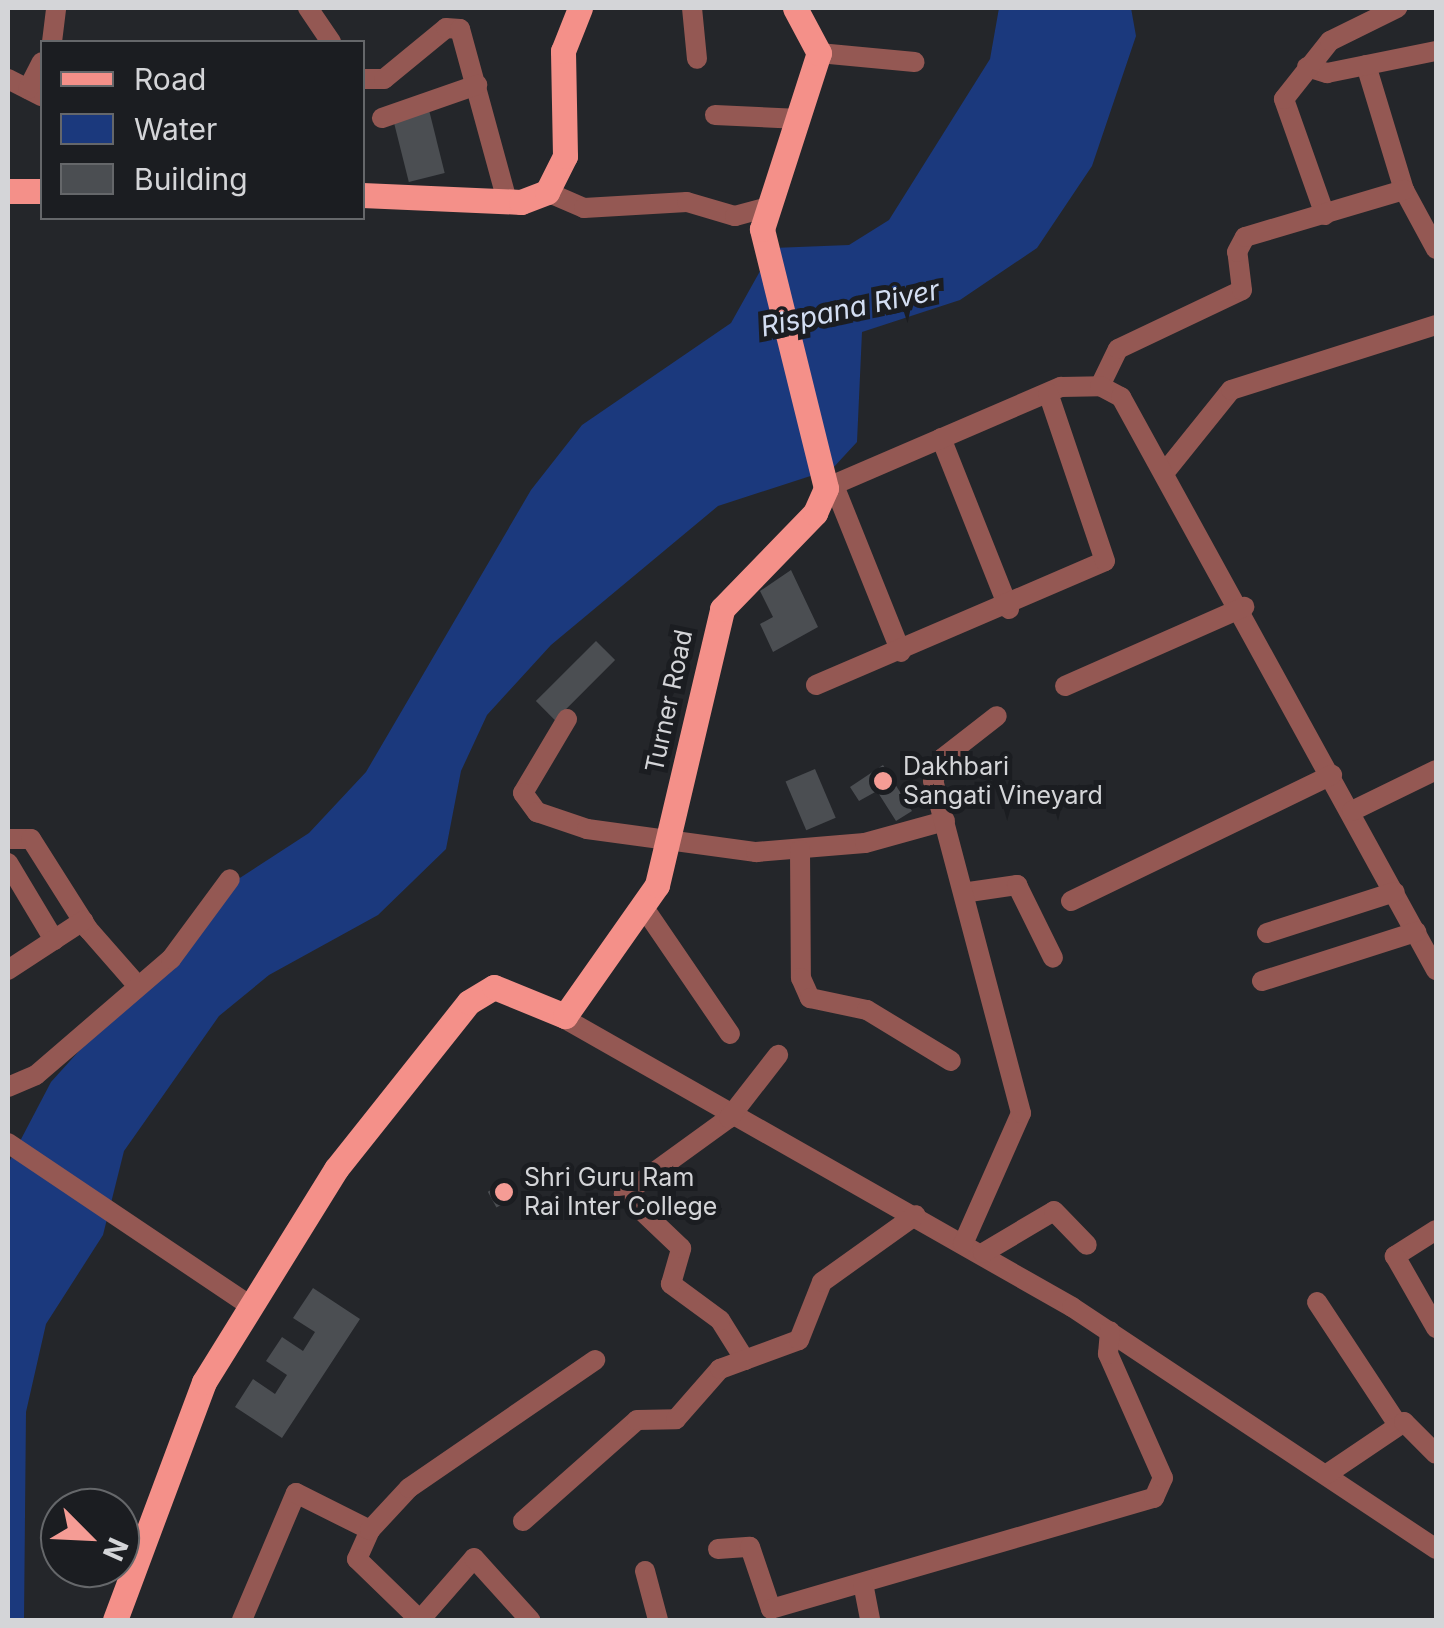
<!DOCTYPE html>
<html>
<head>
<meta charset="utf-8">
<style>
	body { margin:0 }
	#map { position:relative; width:1444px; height:1628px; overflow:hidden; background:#24262a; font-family:Inter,sans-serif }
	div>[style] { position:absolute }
	.water>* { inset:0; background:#1b397d }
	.building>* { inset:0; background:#4b4e52; transform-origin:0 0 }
	.minor>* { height:20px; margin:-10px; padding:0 10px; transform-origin:10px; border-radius:10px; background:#945853 }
	.major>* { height:25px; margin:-12.5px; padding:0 12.5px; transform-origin:12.5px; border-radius:12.5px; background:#f49089 }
	.dots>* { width:28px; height:28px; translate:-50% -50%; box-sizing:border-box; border:5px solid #1b1d21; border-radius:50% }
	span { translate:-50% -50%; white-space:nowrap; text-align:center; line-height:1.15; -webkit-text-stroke:10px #1b1d21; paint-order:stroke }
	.street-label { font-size:25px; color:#d4d5d8 }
	.poi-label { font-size:25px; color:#d4d5d8 }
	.left { translate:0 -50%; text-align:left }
	.water-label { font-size:28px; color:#d3def2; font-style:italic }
	.frame { position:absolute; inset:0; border:10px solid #d4d5d8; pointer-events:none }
	.legend { position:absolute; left:40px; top:40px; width:325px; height:180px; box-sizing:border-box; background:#1b1d21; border:2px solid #65676a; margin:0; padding:12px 18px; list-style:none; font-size:30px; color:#d4d5d8 }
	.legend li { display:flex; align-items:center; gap:20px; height:50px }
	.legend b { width:50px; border:2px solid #65676a }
	.north { position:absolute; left:40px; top:1488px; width:100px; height:100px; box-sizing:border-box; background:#1b1d21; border:2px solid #65676a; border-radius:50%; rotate:114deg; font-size:28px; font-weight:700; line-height:40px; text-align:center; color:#d4d5d8 }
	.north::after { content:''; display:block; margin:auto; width:35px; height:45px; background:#f59c95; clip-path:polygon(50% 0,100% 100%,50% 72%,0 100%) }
</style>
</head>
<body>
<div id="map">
	<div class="water">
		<div style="clip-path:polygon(999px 8px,1131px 8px,1136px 36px,1092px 166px,1037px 248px,960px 300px,862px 332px,857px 442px,832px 469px,718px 506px,551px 645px,487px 715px,461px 771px,446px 849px,378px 915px,269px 975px,219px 1016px,124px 1151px,103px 1235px,46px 1324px,26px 1412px,24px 1620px,8px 1620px,8px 1164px,51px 1082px,229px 885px,309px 833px,366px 772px,531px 490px,582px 425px,731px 323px,773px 248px,849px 245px,889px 220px,990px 59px)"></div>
	</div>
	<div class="building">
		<div style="left:428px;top:106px;width:69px;height:37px;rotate:76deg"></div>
		<div style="clip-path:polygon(791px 570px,818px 627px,773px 652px,760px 624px,773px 617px,760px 591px)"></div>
		<div style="left:596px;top:641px;width:27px;height:85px;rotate:45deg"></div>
		<div style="clip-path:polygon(883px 765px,912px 811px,896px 821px,877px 791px,859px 801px,850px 787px)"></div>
		<div style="left:815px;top:769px;width:53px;height:32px;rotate:67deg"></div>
		<div style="left:507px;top:1181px;width:18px;height:22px;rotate:61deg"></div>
		<div style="clip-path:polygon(313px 1288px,360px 1319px,282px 1438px,235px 1407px,253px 1379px,275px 1394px,287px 1375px,266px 1361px,282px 1337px,303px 1351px,315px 1332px,293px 1318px)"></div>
	</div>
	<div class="minor">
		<div style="left:308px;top:8px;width:41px;rotate:55.9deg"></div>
		<div style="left:692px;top:8px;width:51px;rotate:84.4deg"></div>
		<div style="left:52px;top:42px;width:34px;rotate:-83deg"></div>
		<div style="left:819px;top:53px;width:96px;rotate:5.4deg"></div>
		<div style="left:1366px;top:65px;width:131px;rotate:73.1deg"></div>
		<div style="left:1404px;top:190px;width:67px;rotate:61.5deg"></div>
		<div style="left:1307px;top:67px;width:21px;rotate:17deg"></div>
		<div style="left:1327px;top:73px;width:111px;rotate:-11.4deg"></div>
		<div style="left:8px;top:79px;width:38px;rotate:27deg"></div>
		<div style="left:362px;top:79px;width:22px"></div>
		<div style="left:384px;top:79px;width:80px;rotate:-39.4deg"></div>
		<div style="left:446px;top:28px;width:14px;rotate:4deg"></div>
		<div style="left:460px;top:29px;width:178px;rotate:74.7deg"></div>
		<div style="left:28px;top:89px;width:30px;rotate:-63deg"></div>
		<div style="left:715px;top:115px;width:85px;rotate:2.7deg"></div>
		<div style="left:382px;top:118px;width:101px;rotate:-19.2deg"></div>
		<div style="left:547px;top:192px;width:40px;rotate:23.4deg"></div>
		<div style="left:584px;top:208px;width:103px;rotate:-3.3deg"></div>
		<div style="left:687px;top:202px;width:50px;rotate:16.3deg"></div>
		<div style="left:735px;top:216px;width:30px;rotate:-15deg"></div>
		<div style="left:1325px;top:215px;width:123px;rotate:-109.5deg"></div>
		<div style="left:1284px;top:99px;width:74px;rotate:-51.6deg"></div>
		<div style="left:1330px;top:41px;width:75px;rotate:-26.2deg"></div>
		<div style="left:1100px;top:386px;width:41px;rotate:-64.1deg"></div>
		<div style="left:1118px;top:349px;width:137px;rotate:-25.4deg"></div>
		<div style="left:1242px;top:290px;width:38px;rotate:-97deg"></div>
		<div style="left:1237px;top:252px;width:17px;rotate:-62deg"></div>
		<div style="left:1245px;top:237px;width:166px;rotate:-16.5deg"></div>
		<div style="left:941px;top:438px;width:184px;rotate:68.3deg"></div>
		<div style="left:1165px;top:472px;width:105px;rotate:-51.2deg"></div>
		<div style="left:1231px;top:390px;width:215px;rotate:-17.6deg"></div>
		<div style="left:833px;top:483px;width:182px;rotate:68.1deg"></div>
		<div style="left:826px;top:488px;width:256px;rotate:-23.3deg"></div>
		<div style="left:1061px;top:387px;width:39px;rotate:-1deg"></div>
		<div style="left:1100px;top:386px;width:24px;rotate:28deg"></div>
		<div style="left:1121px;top:397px;width:654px;rotate:61.2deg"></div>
		<div style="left:816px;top:685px;width:314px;rotate:-23.2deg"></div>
		<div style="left:1105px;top:561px;width:177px;rotate:-108.7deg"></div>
		<div style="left:1065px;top:686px;width:196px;rotate:-23.8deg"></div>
		<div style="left:567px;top:719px;width:86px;rotate:120.7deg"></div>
		<div style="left:523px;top:793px;width:24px;rotate:54deg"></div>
		<div style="left:537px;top:812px;width:53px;rotate:18.8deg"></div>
		<div style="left:587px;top:829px;width:171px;rotate:7.8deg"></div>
		<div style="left:756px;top:852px;width:109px;rotate:-4.7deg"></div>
		<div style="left:865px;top:843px;width:83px;rotate:-15.4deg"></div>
		<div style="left:1352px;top:811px;width:93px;rotate:-26deg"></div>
		<div style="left:8px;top:839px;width:23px"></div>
		<div style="left:31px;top:839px;width:107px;rotate:57.7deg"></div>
		<div style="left:88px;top:929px;width:74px;rotate:48.8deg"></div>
		<div style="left:800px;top:850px;width:128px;rotate:89.6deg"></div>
		<div style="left:801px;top:978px;width:22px;rotate:66deg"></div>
		<div style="left:810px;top:998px;width:58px;rotate:11.9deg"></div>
		<div style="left:867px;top:1010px;width:98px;rotate:31.3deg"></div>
		<div style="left:8px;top:863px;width:90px;rotate:59.1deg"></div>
		<div style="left:969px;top:892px;width:49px;rotate:-8.3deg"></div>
		<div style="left:1017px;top:885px;width:81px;rotate:63.7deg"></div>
		<div style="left:1071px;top:901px;width:290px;rotate:-25.8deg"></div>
		<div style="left:642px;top:905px;width:156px;rotate:55.7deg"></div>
		<div style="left:1267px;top:933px;width:134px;rotate:-17.8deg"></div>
		<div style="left:8px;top:970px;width:90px;rotate:-33.2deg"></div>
		<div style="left:1262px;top:981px;width:162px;rotate:-17.7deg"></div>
		<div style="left:560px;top:1016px;width:589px;rotate:29.61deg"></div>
		<div style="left:1072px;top:1307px;width:437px;rotate:33.6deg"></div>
		<div style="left:8px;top:1087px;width:30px;rotate:-23deg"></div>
		<div style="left:36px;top:1075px;width:178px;rotate:-40.7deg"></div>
		<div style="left:171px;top:959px;width:99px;rotate:-53.6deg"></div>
		<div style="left:8px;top:1143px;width:293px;rotate:33.9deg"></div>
		<div style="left:1436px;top:1230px;width:49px;rotate:147.6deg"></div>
		<div style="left:1395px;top:1256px;width:83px;rotate:60.3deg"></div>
		<div style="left:963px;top:1244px;width:143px;rotate:-66.1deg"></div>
		<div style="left:1021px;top:1113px;width:343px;rotate:-104.8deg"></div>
		<div style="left:933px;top:781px;width:25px;rotate:-67deg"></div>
		<div style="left:943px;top:758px;width:68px;rotate:-37.9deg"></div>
		<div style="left:983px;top:1253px;width:82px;rotate:-30.6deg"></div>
		<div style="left:1054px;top:1211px;width:47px;rotate:45.9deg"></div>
		<div style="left:1317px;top:1302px;width:147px;rotate:56.6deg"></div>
		<div style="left:745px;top:1360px;width:47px;rotate:-122deg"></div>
		<div style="left:720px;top:1320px;width:61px;rotate:-143.7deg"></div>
		<div style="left:671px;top:1284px;width:37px;rotate:-74deg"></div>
		<div style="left:681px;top:1248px;width:79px;rotate:-136.5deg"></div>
		<div style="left:624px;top:1194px;width:130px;rotate:-35.9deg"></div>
		<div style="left:729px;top:1118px;width:80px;rotate:-52.1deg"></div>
		<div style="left:1327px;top:1474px;width:93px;rotate:-34deg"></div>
		<div style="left:1404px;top:1422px;width:45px;rotate:45deg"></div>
		<div style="left:523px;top:1521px;width:152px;rotate:-41.5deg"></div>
		<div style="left:637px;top:1420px;width:39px;rotate:-1deg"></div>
		<div style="left:676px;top:1419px;width:67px;rotate:-48.7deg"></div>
		<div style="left:720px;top:1369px;width:84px;rotate:-20.2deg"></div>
		<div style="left:799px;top:1340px;width:62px;rotate:-68.4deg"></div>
		<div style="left:822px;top:1282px;width:115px;rotate:-35.5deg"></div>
		<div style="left:370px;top:1530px;width:32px;rotate:114deg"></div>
		<div style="left:357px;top:1559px;width:88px;rotate:44.1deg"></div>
		<div style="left:718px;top:1549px;width:32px;rotate:-4deg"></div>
		<div style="left:750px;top:1547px;width:65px;rotate:71.3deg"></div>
		<div style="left:771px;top:1609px;width:399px;rotate:-16.2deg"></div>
		<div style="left:1154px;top:1498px;width:22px;rotate:-66deg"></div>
		<div style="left:1163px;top:1478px;width:136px;rotate:-113.9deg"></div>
		<div style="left:1108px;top:1354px;width:23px;rotate:-85deg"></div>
		<div style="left:645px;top:1571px;width:51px;rotate:75.1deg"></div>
		<div style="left:863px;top:1583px;width:38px;rotate:79deg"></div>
		<div style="left:242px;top:1620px;width:138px;rotate:-67deg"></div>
		<div style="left:296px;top:1493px;width:83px;rotate:26.6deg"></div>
		<div style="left:370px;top:1530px;width:57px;rotate:-47.1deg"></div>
		<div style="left:409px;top:1488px;width:226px;rotate:-34.5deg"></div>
		<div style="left:420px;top:1620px;width:82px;rotate:-48.9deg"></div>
		<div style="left:474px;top:1558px;width:84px;rotate:47.9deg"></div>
	</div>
	<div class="major">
		<div style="left:8px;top:191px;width:34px"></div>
		<div style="left:362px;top:195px;width:159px;rotate:2.5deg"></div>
		<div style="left:521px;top:202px;width:28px;rotate:-21deg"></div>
		<div style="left:547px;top:192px;width:40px;rotate:-63.4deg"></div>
		<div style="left:565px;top:156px;width:105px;rotate:-91.1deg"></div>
		<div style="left:563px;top:51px;width:46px;rotate:-68.4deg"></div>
		<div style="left:115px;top:1620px;width:254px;rotate:-69.5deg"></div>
		<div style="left:204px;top:1382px;width:251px;rotate:-58.2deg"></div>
		<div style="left:336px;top:1169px;width:213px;rotate:-51.5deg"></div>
		<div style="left:469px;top:1002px;width:29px;rotate:-31deg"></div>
		<div style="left:494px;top:987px;width:77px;rotate:22.2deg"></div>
		<div style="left:565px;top:1016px;width:160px;rotate:-54.9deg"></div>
		<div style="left:657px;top:885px;width:284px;rotate:-76.7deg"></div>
		<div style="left:722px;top:609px;width:134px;rotate:-45.9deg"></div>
		<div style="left:815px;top:513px;width:27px;rotate:-66deg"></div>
		<div style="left:826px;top:488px;width:267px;rotate:-103.9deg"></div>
		<div style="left:762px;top:229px;width:185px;rotate:-72.1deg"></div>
		<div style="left:819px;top:53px;width:51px;rotate:-118.1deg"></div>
	</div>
	<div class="dots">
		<div style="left:883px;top:781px;background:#f59c95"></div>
		<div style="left:504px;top:1192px;background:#f59c95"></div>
	</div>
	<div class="street-label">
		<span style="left:669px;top:701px;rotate:-78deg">Turner Road</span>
	</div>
	<div class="poi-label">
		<span class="left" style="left:903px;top:781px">Dakhbari<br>Sangati Vineyard</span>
		<span class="left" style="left:524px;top:1192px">Shri Guru Ram<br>Rai Inter College</span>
	</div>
	<div class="water-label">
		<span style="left:850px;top:308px;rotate:-12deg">Rispana River</span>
	</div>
	<div class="frame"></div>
	<ul class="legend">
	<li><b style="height:12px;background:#f49089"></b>Road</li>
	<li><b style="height:28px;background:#1b397d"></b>Water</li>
	<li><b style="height:28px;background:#4b4e52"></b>Building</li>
	</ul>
	<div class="north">N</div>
</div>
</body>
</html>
